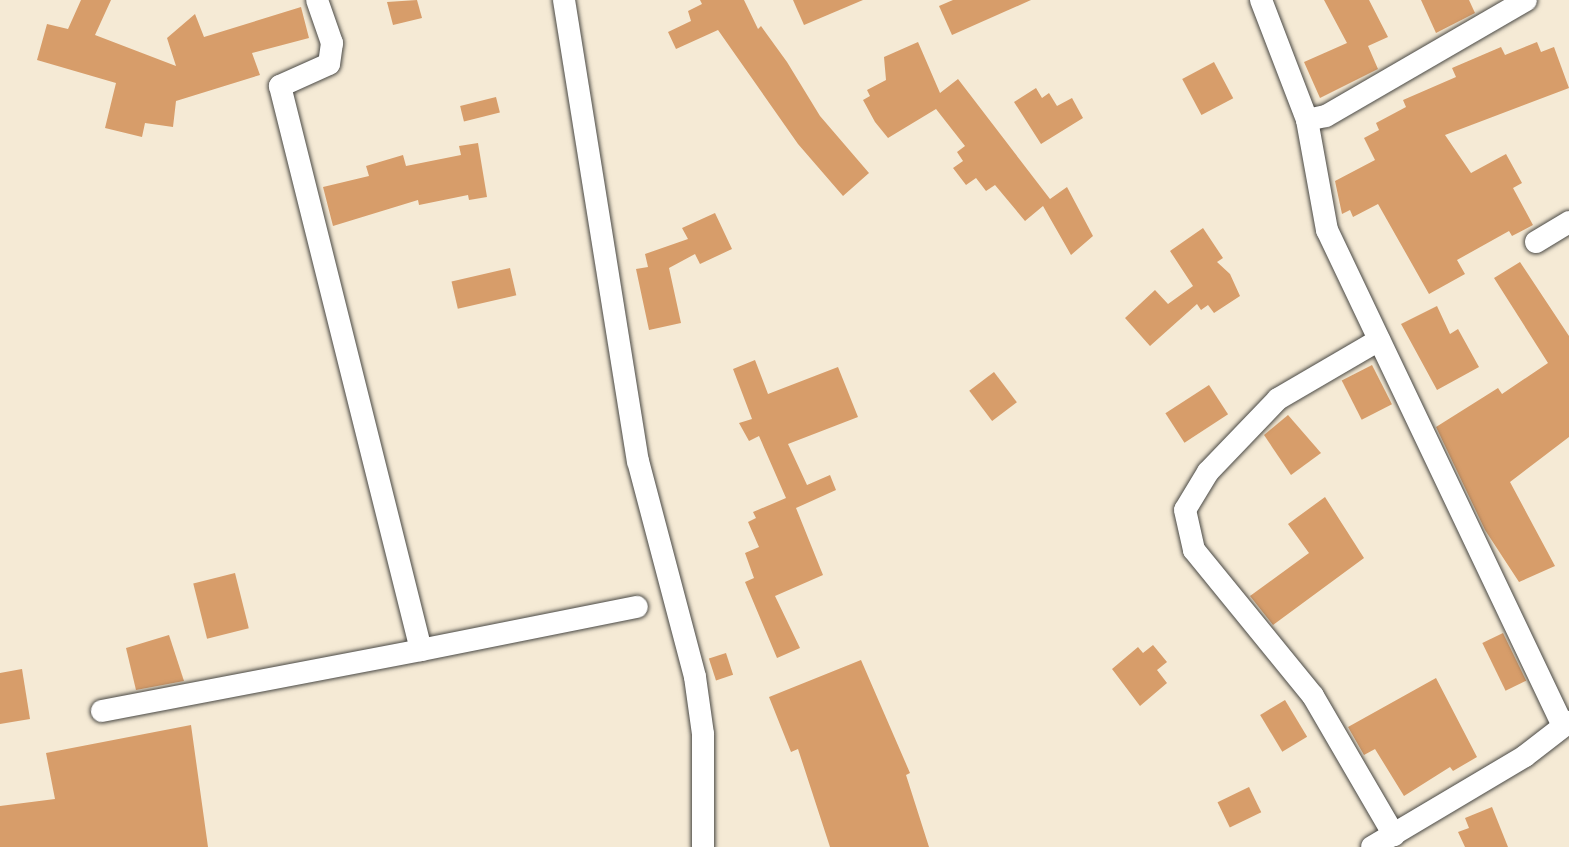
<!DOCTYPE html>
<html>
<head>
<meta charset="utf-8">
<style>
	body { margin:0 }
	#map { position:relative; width:1569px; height:847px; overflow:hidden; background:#f5ead5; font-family:Kalam,sans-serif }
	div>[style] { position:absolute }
	.building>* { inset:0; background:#d79d6a; transform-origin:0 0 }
	.roads { filter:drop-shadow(0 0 2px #494844) drop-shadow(0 0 2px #494844) }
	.minor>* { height:22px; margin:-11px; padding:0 11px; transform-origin:11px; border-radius:11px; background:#fff }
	span { translate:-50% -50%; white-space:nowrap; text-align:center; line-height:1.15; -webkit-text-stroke:6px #fff; paint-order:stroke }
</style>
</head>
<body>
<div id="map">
	<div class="building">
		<div style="clip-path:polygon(81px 0,111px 0,95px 35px,176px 66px,167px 38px,195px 14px,204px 37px,301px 7px,309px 38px,252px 53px,260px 75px,176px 101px,173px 127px,145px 123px,142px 137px,105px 128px,116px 83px,37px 60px,47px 24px,68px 29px)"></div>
		<div style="clip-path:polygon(417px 0,422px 18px,393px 25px,387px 2px)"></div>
		<div style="clip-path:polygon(700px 0,744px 0,758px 29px,761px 26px,787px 62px,820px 116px,869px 173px,843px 196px,798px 144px,718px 30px,676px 49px,668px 32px,691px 21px,688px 11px,702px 4px)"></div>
		<div style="clip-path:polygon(793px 0,863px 0,804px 25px)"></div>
		<div style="clip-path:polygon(953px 0,1031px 0,952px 35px,939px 6px)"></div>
		<div style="clip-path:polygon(1324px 0,1369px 0,1388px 37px,1368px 46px,1378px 69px,1320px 98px,1304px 62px,1347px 43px)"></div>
		<div style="clip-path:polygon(1421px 0,1469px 0,1475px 13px,1436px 33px)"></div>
		<div style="clip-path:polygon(918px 42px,940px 93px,958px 79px,1050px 199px,1067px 187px,1093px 236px,1071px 255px,1043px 206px,1025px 221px,995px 185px,986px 191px,976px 178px,966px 185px,953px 168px,963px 161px,957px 152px,965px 146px,936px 109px,888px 138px,875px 122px,863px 100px,870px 96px,867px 90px,886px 80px,884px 57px)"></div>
		<div style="clip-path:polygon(1537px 42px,1541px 52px,1554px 47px,1569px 88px,1445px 135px,1471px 173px,1506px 154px,1522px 183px,1513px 188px,1533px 225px,1512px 236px,1509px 231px,1457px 260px,1465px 274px,1429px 294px,1378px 204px,1353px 217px,1350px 210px,1342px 214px,1335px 181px,1375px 160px,1364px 138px,1379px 130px,1376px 123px,1406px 107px,1403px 100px,1456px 77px,1452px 68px,1501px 47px,1505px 55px)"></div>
		<div style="left:1214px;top:62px;width:41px;height:36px;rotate:62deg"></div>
		<div style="clip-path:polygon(1036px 88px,1042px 98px,1049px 93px,1057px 106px,1072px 98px,1083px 118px,1041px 144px,1014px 102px)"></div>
		<div style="left:496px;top:97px;width:16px;height:37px;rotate:76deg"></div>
		<div style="clip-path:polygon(478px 143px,487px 197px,469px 200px,468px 195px,419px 205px,418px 200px,333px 226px,323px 187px,369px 176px,366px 166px,403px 155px,406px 166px,461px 155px,459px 146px)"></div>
		<div style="clip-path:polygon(715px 213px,732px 249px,700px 264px,695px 254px,669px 268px,681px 323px,649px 330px,636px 269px,648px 267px,645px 254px,688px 239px,682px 228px)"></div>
		<div style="clip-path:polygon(1203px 228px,1223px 258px,1217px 262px,1230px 274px,1240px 296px,1214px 313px,1208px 305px,1201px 310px,1197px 304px,1150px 346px,1125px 318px,1155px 290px,1168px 304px,1193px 286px,1170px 251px)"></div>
		<div style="clip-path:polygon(1520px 262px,1569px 336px,1569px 437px,1510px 482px,1555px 566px,1519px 582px,1485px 530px,1436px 427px,1498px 388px,1502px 394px,1548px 363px,1494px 278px)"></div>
		<div style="left:510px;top:268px;width:28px;height:60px;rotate:77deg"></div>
		<div style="clip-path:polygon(1437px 306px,1450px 334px,1458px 329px,1479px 367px,1437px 390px,1401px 324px)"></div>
		<div style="clip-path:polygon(755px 360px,768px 394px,838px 367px,858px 417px,788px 444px,807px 485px,830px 475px,836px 490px,796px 508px,823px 575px,775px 596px,800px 648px,777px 658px,745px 582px,754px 578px,745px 553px,759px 547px,748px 522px,756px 518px,753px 512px,786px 498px,759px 436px,749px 441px,739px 423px,752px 419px,733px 369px)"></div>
		<div style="left:1372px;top:365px;width:44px;height:34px;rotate:63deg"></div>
		<div style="left:994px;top:372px;width:38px;height:31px;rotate:53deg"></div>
		<div style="left:1209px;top:385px;width:35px;height:52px;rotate:57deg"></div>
		<div style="clip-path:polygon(1288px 415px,1321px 453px,1291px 475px,1264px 435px)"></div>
		<div style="clip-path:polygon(1325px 497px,1364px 558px,1273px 625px,1250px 596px,1309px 553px,1288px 524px)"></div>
		<div style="left:235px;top:573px;width:57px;height:43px;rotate:76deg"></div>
		<div style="left:1503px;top:633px;width:53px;height:23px;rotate:64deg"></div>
		<div style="clip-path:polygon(169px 635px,184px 681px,136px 690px,126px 648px)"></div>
		<div style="clip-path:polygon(1153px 645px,1167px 662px,1157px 670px,1167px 683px,1140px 706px,1112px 669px,1138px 647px,1143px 653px)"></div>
		<div style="left:726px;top:653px;width:23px;height:18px;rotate:72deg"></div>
		<div style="clip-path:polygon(861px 660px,910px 773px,906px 775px,929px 847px,830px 847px,798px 749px,791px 752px,769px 697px)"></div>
		<div style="clip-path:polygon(22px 669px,30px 719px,0 724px,0 673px)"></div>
		<div style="clip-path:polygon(1436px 678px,1477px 757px,1453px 771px,1450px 767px,1404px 796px,1375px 749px,1364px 755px,1348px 727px)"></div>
		<div style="left:1285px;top:700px;width:43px;height:29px;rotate:59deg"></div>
		<div style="clip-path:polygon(191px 725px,208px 847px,0 847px,0 806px,55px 799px,46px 753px)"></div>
		<div style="left:1249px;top:787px;width:28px;height:35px;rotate:64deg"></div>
		<div style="clip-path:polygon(1492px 807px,1508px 847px,1465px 847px,1458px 832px,1469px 828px,1465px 818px)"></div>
	</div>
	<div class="roads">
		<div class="minor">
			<div style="left:317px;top:0;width:46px;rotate:70.8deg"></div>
			<div style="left:332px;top:43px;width:21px;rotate:98deg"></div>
			<div style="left:329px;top:64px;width:54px;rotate:155.8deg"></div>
			<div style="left:280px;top:86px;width:581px;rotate:75.96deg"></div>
			<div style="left:421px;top:650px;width:220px;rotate:-11.3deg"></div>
			<div style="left:564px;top:0;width:467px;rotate:80.9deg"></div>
			<div style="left:638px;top:461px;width:223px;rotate:75.2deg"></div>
			<div style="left:695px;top:677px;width:58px;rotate:82deg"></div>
			<div style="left:703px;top:734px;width:113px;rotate:90deg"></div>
			<div style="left:1261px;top:0;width:129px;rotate:69deg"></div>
			<div style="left:1307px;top:120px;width:112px;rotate:79.7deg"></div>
			<div style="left:1327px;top:230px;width:549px;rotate:64.55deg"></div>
			<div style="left:1307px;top:120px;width:19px;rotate:-12deg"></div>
			<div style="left:1326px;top:116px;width:231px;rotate:-30.1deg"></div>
			<div style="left:1536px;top:242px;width:39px;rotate:-31deg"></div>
			<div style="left:1379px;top:340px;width:117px;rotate:149.7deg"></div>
			<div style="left:1278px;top:399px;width:101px;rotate:133.8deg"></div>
			<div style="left:1208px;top:472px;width:44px;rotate:121.2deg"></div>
			<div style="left:1185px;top:510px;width:41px;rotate:77.3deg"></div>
			<div style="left:1194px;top:550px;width:188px;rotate:50.8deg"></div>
			<div style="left:1313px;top:696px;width:161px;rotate:59.8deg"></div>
			<div style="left:102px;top:711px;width:325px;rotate:-10.8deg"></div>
			<div style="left:1372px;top:847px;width:178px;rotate:-30.7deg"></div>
			<div style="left:1525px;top:756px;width:56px;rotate:-37.7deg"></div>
		</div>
	</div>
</div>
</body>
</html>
